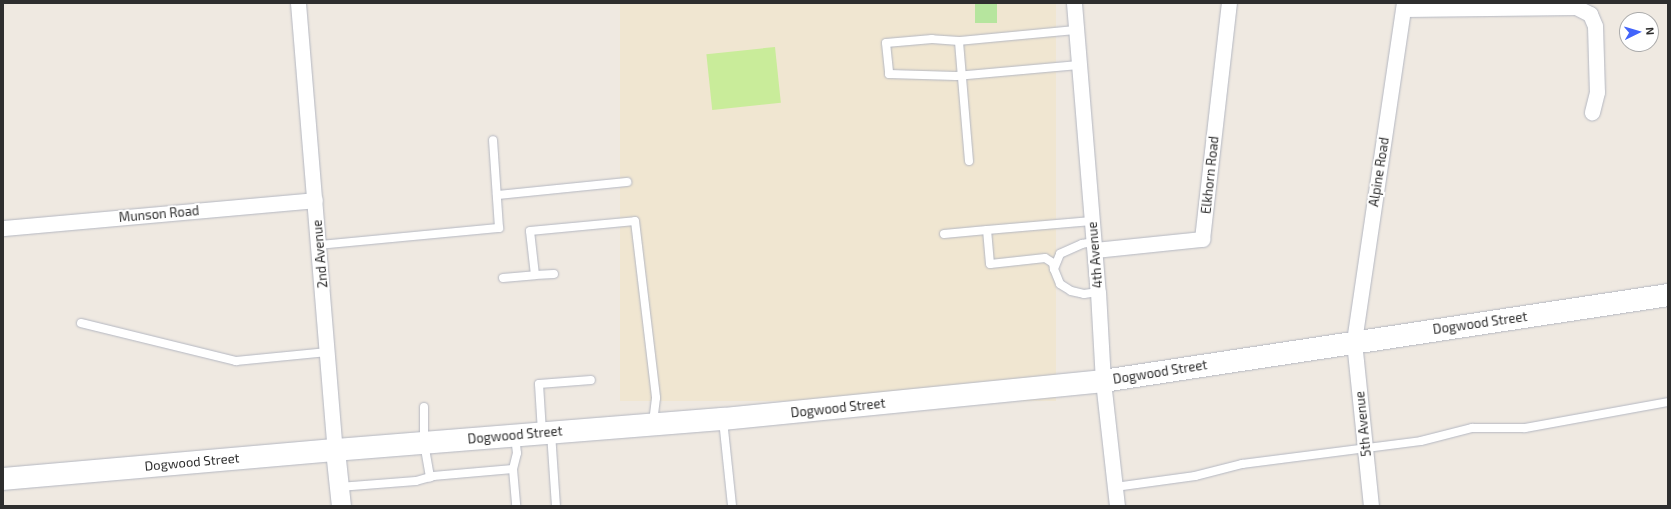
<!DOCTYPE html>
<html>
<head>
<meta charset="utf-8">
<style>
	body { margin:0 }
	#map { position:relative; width:1671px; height:509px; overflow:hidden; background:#efe9e1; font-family:"Exo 2",sans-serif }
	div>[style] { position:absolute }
	.education>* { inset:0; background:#f0e6d1; transform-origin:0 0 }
	.green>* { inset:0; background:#b6e59e; transform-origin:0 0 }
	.pitch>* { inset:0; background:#c9ec9a; transform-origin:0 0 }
	.roads { filter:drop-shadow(0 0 1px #b4b7c1) drop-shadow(0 0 1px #b4b7c1) }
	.service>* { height:8px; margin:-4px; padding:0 4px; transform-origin:4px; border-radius:4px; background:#fff }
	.minor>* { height:15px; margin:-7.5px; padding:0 7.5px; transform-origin:7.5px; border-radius:7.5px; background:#fff }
	.tertiary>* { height:19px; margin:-9.5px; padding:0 9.5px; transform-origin:9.5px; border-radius:9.5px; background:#fff }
	.secondary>* { height:22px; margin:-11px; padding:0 11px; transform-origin:11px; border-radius:11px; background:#fff }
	span { translate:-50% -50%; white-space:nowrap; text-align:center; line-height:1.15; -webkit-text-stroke:4px #fff; paint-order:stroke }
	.street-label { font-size:13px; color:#2e2e2e }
	.frame { position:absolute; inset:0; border:4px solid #2e2e2e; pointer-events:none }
	.north { position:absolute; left:1619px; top:12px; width:40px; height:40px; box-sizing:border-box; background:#fff; border:1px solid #ababab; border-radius:50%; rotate:85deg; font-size:11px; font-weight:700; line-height:16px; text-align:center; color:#2e2e2e }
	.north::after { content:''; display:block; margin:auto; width:14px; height:18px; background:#4264fb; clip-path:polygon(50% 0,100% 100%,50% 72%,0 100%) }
</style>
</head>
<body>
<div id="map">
	<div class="education">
		<div style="left:620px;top:3px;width:436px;height:398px"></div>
	</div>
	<div class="green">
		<div style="left:975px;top:3px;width:22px;height:20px"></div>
	</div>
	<div class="pitch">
		<div style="left:775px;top:47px;width:56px;height:69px;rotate:84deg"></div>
	</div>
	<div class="roads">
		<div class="service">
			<div style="left:959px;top:41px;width:27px;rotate:-176deg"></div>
			<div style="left:932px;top:39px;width:46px;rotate:175deg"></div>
			<div style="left:886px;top:43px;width:31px;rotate:84deg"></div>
			<div style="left:889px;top:74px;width:67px;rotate:1.7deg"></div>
			<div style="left:956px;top:76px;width:123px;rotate:-5.1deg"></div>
			<div style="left:969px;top:161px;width:120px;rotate:-94.8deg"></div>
			<div style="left:959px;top:41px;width:118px;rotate:-5.4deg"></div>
			<div style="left:497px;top:195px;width:131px;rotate:-5.7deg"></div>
			<div style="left:944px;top:234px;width:43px;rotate:-5.3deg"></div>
			<div style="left:1094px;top:242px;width:12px;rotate:171deg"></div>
			<div style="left:1082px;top:244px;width:24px;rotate:156deg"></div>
			<div style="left:1060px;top:254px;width:16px;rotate:112deg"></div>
			<div style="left:1054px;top:269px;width:16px;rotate:68deg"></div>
			<div style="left:1060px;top:284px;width:13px;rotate:32deg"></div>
			<div style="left:1071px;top:291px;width:13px;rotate:13deg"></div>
			<div style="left:1084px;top:294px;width:14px;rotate:-8deg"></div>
			<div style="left:319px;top:245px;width:181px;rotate:-5.4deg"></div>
			<div style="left:499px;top:228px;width:88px;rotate:-93.9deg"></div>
			<div style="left:1054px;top:269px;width:6px;rotate:-99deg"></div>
			<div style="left:1053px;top:263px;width:9px;rotate:-148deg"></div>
			<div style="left:1045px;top:258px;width:55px;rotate:173.8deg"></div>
			<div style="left:990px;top:264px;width:34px;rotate:-95deg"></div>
			<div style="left:987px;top:230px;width:105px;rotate:-4.9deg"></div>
			<div style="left:554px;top:274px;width:19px;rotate:177deg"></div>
			<div style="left:535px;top:275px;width:44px;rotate:-96.5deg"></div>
			<div style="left:530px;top:231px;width:105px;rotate:-5.4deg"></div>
			<div style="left:635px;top:221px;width:178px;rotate:83.2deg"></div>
			<div style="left:656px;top:398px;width:26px;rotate:97deg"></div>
			<div style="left:503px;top:278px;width:32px;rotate:-5deg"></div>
			<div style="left:81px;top:323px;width:160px;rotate:13.8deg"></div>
			<div style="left:236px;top:361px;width:92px;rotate:-5.6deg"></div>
			<div style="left:424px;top:407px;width:36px;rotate:90deg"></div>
			<div style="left:424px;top:443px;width:35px;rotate:80deg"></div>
			<div style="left:723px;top:420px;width:85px;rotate:84deg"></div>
			<div style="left:542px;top:432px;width:48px;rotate:-93.6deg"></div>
			<div style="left:539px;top:384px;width:52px;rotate:-4.4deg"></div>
			<div style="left:551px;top:433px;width:73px;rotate:86.1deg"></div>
			<div style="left:513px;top:469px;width:16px;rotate:-76deg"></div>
			<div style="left:517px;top:453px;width:16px;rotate:-97deg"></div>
			<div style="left:339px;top:487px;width:77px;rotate:-4.5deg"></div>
			<div style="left:416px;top:481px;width:18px;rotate:-16deg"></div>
			<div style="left:433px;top:476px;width:80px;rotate:-5deg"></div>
			<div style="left:513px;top:469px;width:37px;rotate:85deg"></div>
			<div style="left:1115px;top:487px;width:81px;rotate:-7.8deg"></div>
			<div style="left:1195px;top:476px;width:49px;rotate:-14.3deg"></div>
			<div style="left:1242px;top:464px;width:180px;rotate:-7.3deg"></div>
			<div style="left:1421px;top:441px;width:53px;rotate:-14.3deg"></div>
			<div style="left:1472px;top:428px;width:53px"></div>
			<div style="left:1525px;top:428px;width:145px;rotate:-10.3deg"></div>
		</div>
		<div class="minor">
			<div style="left:298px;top:3px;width:449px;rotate:85.3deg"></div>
			<div style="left:1074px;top:3px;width:290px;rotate:85.3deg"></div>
			<div style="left:1098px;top:292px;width:89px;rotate:86.8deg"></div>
			<div style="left:1103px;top:381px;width:126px;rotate:83.6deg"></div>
			<div style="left:1404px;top:9px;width:172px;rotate:-0.7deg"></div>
			<div style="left:1576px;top:7px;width:16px;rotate:27deg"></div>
			<div style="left:1590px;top:14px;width:13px;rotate:67deg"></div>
			<div style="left:1595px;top:26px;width:66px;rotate:88.3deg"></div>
			<div style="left:1597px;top:92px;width:21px;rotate:104deg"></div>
			<div style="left:3px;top:228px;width:313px;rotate:-5.1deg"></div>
			<div style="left:1095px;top:250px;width:108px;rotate:-5.9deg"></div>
			<div style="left:1202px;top:239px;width:238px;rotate:-83.5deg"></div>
			<div style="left:1371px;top:506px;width:166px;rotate:-95.9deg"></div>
			<div style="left:1354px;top:341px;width:342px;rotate:-81.6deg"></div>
		</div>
		<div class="tertiary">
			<div style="left:335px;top:450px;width:56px;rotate:83.9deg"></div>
		</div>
		<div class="secondary">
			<div style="left:3px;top:479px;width:333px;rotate:-5deg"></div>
			<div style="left:335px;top:450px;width:389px;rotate:-4.6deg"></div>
			<div style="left:723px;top:419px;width:382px;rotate:-5.7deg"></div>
			<div style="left:1103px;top:381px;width:572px;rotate:-8.65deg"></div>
		</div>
	</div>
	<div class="street-label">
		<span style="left:1379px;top:172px;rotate:-81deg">Alpine Road</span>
		<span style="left:1210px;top:175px;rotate:-84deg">Elkhorn Road</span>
		<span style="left:159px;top:214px;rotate:-5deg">Munson Road</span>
		<span style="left:320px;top:254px;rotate:-95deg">2nd Avenue</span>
		<span style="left:1095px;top:255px;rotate:-95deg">4th Avenue</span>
		<span style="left:1480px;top:323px;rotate:-8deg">Dogwood Street</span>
		<span style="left:1160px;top:372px;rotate:-9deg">Dogwood Street</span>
		<span style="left:838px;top:408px;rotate:-6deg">Dogwood Street</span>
		<span style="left:1363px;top:424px;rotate:-96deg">5th Avenue</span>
		<span style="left:515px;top:435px;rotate:-5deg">Dogwood Street</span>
		<span style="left:192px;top:462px;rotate:-5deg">Dogwood Street</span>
	</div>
	<div class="frame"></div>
	<div class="north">N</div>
</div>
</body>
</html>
